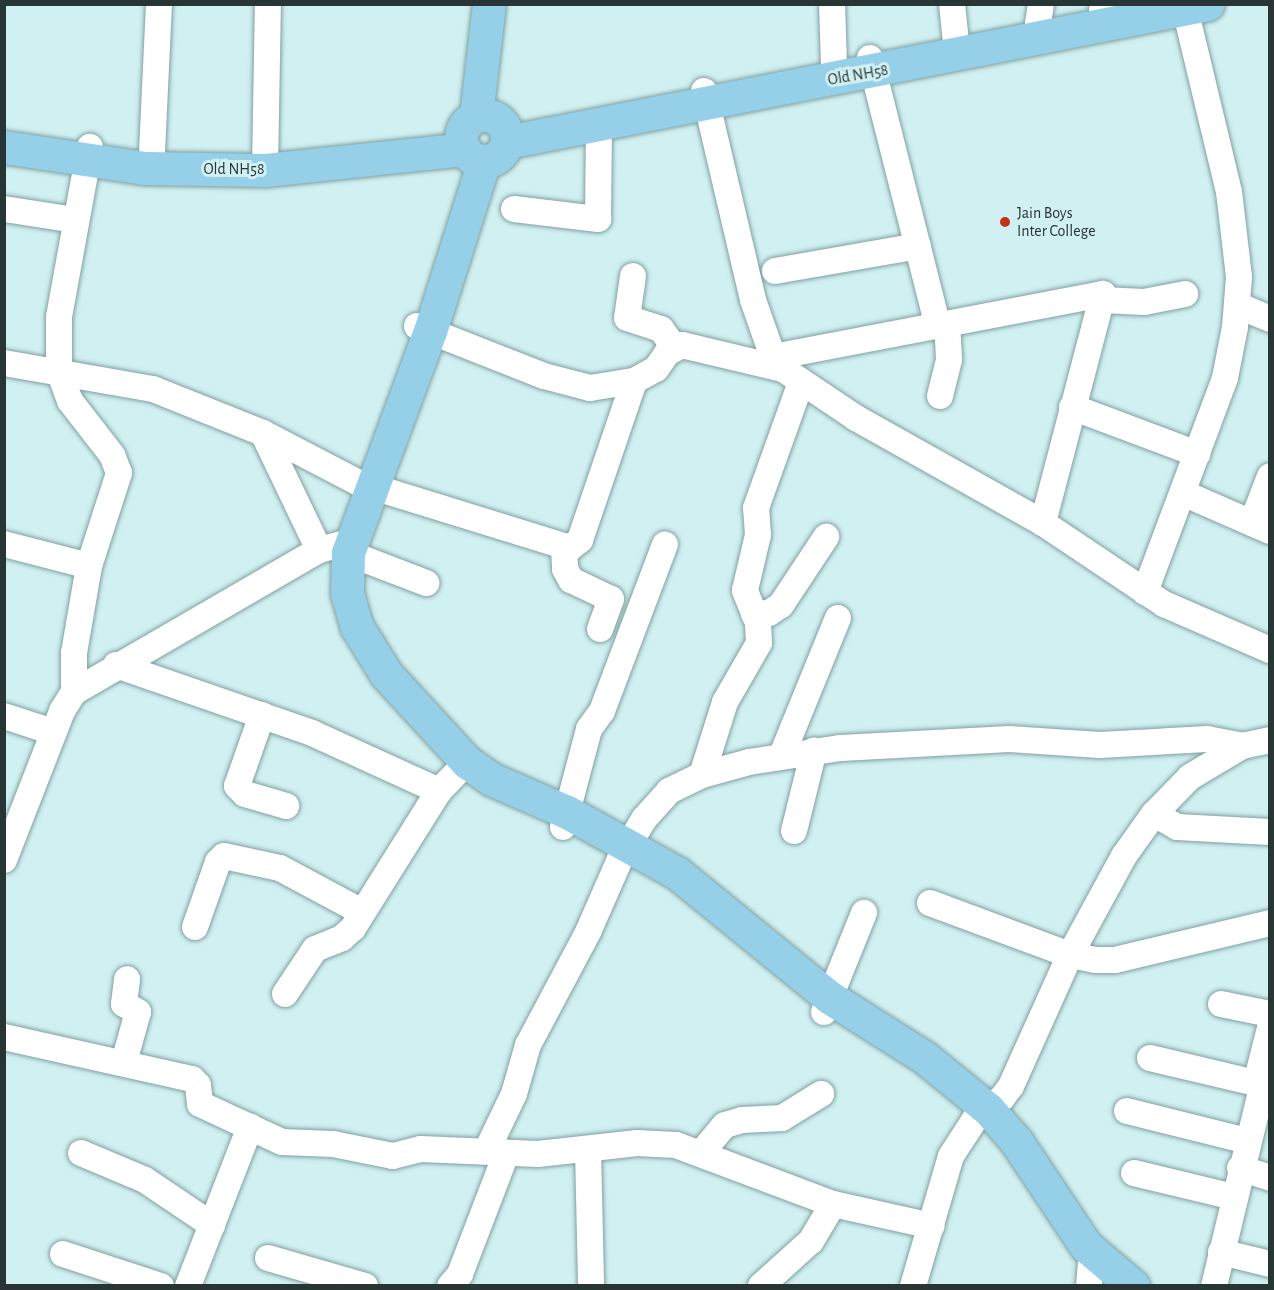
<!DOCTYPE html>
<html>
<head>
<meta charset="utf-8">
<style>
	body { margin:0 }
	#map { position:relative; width:1274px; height:1290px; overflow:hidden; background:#d0f0f1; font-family:"Alegreya Sans",sans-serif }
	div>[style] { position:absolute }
	.roads { filter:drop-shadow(0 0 2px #82a0a1) drop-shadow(0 0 2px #82a0a1) }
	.minor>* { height:26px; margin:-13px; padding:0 13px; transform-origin:13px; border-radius:13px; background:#fff }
	.major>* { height:33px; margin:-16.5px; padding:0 16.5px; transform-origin:16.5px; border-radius:16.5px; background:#96cfe8 }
	.major>.ring { margin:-16.5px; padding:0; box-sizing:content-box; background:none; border:33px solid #96cfe8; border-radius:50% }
	.dots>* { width:16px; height:16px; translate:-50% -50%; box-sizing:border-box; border:3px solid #d0f0f1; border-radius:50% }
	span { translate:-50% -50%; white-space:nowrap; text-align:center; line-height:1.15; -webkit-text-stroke:6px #d0f0f1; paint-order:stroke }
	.street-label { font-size:16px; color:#283535 }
	.poi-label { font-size:16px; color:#283535 }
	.left { translate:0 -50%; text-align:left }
	.frame { position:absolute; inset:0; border:6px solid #283535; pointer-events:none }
</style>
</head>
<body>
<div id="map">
	<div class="roads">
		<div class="minor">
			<div style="left:832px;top:4px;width:61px;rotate:88.1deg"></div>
			<div style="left:952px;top:4px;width:36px;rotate:84deg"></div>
			<div style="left:1102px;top:10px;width:6px;rotate:-72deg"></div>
			<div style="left:1038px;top:23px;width:19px;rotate:-81deg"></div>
			<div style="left:870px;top:58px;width:276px;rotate:75.8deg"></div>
			<div style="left:704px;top:91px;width:215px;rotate:76.8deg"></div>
			<div style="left:753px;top:300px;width:60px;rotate:70.7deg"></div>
			<div style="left:773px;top:357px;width:16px;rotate:50deg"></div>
			<div style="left:783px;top:369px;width:88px;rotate:33.9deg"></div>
			<div style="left:856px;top:418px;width:214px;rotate:29.3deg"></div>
			<div style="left:1043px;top:523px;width:146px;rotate:33.8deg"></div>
			<div style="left:1164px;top:604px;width:116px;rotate:23.5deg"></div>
			<div style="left:152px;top:152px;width:148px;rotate:-87.3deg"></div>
			<div style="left:265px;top:170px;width:166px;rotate:-89deg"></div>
			<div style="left:4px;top:209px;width:72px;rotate:8.8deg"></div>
			<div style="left:514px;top:209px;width:85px;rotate:6.8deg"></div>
			<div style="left:598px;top:219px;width:94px;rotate:-89.4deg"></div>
			<div style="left:775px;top:271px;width:145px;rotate:-9.9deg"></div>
			<div style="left:633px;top:276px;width:42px;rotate:98.1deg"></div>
			<div style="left:627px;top:318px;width:36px;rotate:18deg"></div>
			<div style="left:661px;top:329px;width:22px;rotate:54deg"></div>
			<div style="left:1103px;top:300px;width:41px;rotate:2.8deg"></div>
			<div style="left:1144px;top:302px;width:42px;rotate:-11deg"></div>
			<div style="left:1237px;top:305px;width:36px;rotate:23deg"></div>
			<div style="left:417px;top:326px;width:136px;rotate:21.5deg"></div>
			<div style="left:544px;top:376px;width:48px;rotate:14.6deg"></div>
			<div style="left:590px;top:388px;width:45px;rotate:-9deg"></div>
			<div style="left:634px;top:381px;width:25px;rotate:-29deg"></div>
			<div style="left:656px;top:369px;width:19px;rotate:-55deg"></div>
			<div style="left:667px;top:353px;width:17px;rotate:-28deg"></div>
			<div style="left:682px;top:345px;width:104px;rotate:13.4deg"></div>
			<div style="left:773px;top:357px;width:336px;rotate:-10.8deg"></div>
			<div style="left:1103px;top:294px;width:237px;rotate:104.7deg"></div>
			<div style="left:4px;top:363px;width:151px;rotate:9.9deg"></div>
			<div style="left:153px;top:389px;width:118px;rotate:21.8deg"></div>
			<div style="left:263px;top:433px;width:106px;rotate:27.5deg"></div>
			<div style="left:357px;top:482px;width:223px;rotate:17.2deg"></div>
			<div style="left:570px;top:548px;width:13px;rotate:-39deg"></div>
			<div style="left:580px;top:540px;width:168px;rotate:-71.2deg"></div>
			<div style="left:940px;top:396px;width:38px;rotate:-76deg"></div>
			<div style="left:949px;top:359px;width:35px;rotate:-93deg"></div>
			<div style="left:1072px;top:407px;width:134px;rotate:20.6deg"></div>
			<div style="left:263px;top:433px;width:130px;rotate:64.4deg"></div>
			<div style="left:1183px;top:493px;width:95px;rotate:23.6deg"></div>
			<div style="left:1252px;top:523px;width:50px;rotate:-69deg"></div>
			<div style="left:4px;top:544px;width:88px;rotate:14.5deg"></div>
			<div style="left:564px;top:548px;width:21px;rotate:87deg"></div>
			<div style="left:565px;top:569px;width:13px;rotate:61deg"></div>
			<div style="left:571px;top:580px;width:44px;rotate:25.4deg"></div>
			<div style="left:611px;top:599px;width:32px;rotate:110deg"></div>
			<div style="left:348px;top:553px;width:84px;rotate:21deg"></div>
			<div style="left:1145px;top:592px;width:228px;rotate:-69.5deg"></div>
			<div style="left:1225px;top:378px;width:52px;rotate:-78.9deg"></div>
			<div style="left:1235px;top:327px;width:50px;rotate:-85.4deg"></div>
			<div style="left:1239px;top:277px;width:86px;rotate:-96.7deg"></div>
			<div style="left:1229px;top:192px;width:188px;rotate:-103.5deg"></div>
			<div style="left:754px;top:614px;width:15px;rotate:-4deg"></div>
			<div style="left:769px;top:613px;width:14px;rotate:-34deg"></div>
			<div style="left:781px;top:605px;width:82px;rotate:-56.5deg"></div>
			<div style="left:116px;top:665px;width:207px;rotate:19.1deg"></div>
			<div style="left:312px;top:733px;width:140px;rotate:24.5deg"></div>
			<div style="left:439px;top:791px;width:40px;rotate:-46deg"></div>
			<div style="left:74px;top:692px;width:39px;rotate:-90deg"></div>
			<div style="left:74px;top:653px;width:88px;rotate:-80.2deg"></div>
			<div style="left:89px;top:566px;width:98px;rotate:-72.1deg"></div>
			<div style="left:119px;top:473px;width:19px;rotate:-111deg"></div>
			<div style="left:112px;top:455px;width:68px;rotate:-127.9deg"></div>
			<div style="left:70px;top:401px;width:32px;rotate:-110deg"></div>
			<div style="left:59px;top:371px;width:54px;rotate:-90deg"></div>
			<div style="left:59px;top:317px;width:173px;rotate:-79.7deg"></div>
			<div style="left:262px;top:715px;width:75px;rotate:109.4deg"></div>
			<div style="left:237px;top:786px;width:11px;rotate:45deg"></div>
			<div style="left:245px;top:794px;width:43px;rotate:16.3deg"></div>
			<div style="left:4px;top:716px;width:52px;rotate:18.1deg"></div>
			<div style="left:782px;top:755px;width:148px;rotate:-67.8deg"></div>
			<div style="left:702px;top:775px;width:77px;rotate:-72.5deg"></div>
			<div style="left:725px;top:702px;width:68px;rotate:-60deg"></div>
			<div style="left:759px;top:643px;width:20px;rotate:-93deg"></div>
			<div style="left:758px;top:623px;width:35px;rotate:-112deg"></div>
			<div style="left:745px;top:590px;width:57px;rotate:-76.7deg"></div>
			<div style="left:758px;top:535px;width:27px;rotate:-94deg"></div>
			<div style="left:756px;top:508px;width:134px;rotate:-70.3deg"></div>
			<div style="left:1154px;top:814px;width:26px;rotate:29deg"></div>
			<div style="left:1177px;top:827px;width:93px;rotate:3.1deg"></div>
			<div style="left:563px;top:827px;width:101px;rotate:-75.1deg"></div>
			<div style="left:589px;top:729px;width:22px;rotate:-54deg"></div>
			<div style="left:602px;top:711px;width:178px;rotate:-69.3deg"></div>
			<div style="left:794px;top:831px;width:83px;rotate:-76.1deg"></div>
			<div style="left:4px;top:860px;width:160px;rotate:-68.7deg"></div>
			<div style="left:62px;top:711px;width:22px;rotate:-58deg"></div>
			<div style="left:74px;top:692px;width:283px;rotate:-30.1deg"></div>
			<div style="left:319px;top:550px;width:34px;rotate:-15deg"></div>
			<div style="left:930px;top:903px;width:149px;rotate:20.4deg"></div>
			<div style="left:1070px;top:955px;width:26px;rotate:11deg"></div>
			<div style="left:1096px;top:960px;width:19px"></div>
			<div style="left:1115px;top:960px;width:159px;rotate:-13.4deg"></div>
			<div style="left:195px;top:927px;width:69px;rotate:-70.5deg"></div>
			<div style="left:218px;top:862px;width:8px;rotate:-45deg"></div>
			<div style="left:224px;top:856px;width:57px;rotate:12.1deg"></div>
			<div style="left:280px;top:868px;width:93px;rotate:28.2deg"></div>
			<div style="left:285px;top:994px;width:54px;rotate:-56.3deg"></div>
			<div style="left:315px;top:949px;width:29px;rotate:-22deg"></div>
			<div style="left:342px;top:938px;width:15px;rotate:-42deg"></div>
			<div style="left:353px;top:928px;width:162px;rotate:-57.9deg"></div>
			<div style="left:1221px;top:1004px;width:50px;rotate:11.5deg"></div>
			<div style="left:824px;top:1012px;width:107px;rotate:-68deg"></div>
			<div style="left:4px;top:1037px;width:193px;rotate:12.6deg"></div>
			<div style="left:192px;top:1079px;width:8px;rotate:45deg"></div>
			<div style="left:198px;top:1085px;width:19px;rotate:84deg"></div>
			<div style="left:200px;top:1104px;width:90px;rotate:24.9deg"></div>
			<div style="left:282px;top:1142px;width:51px;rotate:2.2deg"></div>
			<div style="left:333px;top:1144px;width:61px;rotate:11.3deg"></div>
			<div style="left:393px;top:1156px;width:29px;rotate:-14deg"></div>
			<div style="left:421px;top:1149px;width:117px;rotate:2.4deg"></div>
			<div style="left:538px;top:1154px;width:100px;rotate:-6.3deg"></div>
			<div style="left:637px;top:1143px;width:39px;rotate:3deg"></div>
			<div style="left:676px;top:1145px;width:168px;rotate:20.6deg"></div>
			<div style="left:833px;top:1204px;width:101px;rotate:12.5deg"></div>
			<div style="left:1150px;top:1058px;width:109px;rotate:13.3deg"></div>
			<div style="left:124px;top:1062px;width:52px;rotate:-74.4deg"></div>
			<div style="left:138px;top:1012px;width:16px;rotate:-150deg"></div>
			<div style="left:124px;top:1004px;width:25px;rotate:-83deg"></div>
			<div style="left:1127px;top:1111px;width:124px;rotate:14deg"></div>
			<div style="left:487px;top:1150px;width:62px;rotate:-64.3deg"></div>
			<div style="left:514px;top:1094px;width:51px;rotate:-74.1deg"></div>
			<div style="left:528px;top:1045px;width:128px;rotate:-62deg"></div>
			<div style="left:588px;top:932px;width:80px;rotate:-66.3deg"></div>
			<div style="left:620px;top:859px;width:47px;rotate:-59deg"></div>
			<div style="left:644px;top:819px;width:38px;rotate:-48deg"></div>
			<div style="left:669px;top:791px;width:37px;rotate:-26deg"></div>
			<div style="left:702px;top:775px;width:49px;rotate:-15.5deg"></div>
			<div style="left:749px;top:762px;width:93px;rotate:-8.7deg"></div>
			<div style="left:841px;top:748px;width:168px;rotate:-3.1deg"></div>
			<div style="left:1009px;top:739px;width:91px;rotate:3.8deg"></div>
			<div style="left:1100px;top:745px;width:107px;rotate:-3.2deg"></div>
			<div style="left:1207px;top:739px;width:36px;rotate:11deg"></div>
			<div style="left:588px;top:1150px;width:136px;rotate:88.7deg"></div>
			<div style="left:702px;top:1152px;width:35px;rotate:-50deg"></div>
			<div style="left:725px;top:1125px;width:18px;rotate:-16deg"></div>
			<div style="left:742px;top:1120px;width:40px;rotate:-2.9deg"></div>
			<div style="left:782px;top:1118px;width:46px;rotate:-31.6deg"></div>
			<div style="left:81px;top:1153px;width:69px;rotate:22.9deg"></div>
			<div style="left:145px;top:1180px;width:81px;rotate:33.9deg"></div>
			<div style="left:1240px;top:1168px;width:32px;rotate:18deg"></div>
			<div style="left:1134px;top:1173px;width:102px;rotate:13.6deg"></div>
			<div style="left:1221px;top:1252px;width:50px;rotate:13.8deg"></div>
			<div style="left:63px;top:1254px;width:103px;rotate:18.1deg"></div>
			<div style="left:268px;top:1258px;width:101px;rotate:16.1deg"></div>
			<div style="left:188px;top:1286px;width:171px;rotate:-68.7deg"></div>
			<div style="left:450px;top:1286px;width:16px;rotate:-50deg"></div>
			<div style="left:460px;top:1274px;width:129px;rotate:-69deg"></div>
			<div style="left:761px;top:1286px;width:67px;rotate:-42deg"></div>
			<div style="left:811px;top:1241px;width:43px;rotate:-59.3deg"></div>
			<div style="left:913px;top:1286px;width:135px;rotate:-73.7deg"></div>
			<div style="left:951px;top:1156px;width:44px;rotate:-57deg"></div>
			<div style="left:975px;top:1119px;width:34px;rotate:-38deg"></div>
			<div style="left:1002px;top:1098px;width:15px;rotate:-53deg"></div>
			<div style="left:1011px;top:1086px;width:144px;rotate:-65.8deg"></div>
			<div style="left:1070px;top:955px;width:113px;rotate:-61.4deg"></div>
			<div style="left:1124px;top:856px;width:52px;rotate:-54.5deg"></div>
			<div style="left:1154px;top:814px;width:52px;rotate:-45.8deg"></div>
			<div style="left:1190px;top:777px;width:61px;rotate:-30.8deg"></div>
			<div style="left:1242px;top:746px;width:29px;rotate:-12deg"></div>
			<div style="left:1089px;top:1286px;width:34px;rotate:-85deg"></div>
			<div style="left:1214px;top:1286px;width:200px;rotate:-76.4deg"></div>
			<div style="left:1261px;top:1092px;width:10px;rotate:-119deg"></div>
			<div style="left:1256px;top:1083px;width:57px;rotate:-75.7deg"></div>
		</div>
		<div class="major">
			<div class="ring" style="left:461px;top:115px;width:13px;height:13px"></div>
			<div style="left:476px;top:116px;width:113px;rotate:-83.4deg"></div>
			<div style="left:507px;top:142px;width:714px;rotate:-11.14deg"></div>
			<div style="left:4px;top:147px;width:142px;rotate:8.5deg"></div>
			<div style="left:144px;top:168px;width:121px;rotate:0.9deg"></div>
			<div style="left:265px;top:170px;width:200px;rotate:-6deg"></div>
			<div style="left:484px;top:161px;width:178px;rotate:107.6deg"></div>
			<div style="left:430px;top:331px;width:237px;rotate:110.3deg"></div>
			<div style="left:348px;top:553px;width:40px;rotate:91.4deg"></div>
			<div style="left:347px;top:593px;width:35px;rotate:74deg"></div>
			<div style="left:357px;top:627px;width:55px;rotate:58.3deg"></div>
			<div style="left:386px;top:674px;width:120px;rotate:47.4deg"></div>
			<div style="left:467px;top:762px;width:29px;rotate:35deg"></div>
			<div style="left:491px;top:779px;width:83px;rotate:23.5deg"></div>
			<div style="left:567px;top:812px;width:126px;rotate:29deg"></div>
			<div style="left:677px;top:873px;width:196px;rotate:39.2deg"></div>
			<div style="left:829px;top:997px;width:112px;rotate:32.3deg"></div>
			<div style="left:924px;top:1057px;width:82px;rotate:39.1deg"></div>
			<div style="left:988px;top:1109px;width:43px;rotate:48.8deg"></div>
			<div style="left:1016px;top:1141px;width:126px;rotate:56.3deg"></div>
			<div style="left:1086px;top:1246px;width:62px;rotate:40.4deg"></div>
		</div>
	</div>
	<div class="dots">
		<div style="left:1005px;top:222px;background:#bf3417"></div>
	</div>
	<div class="street-label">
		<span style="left:858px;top:75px;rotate:-10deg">Old NH58</span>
		<span style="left:234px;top:169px">Old NH58</span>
	</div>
	<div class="poi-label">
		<span class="left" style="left:1017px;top:222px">Jain Boys<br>Inter College</span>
	</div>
	<div class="frame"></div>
</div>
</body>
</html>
